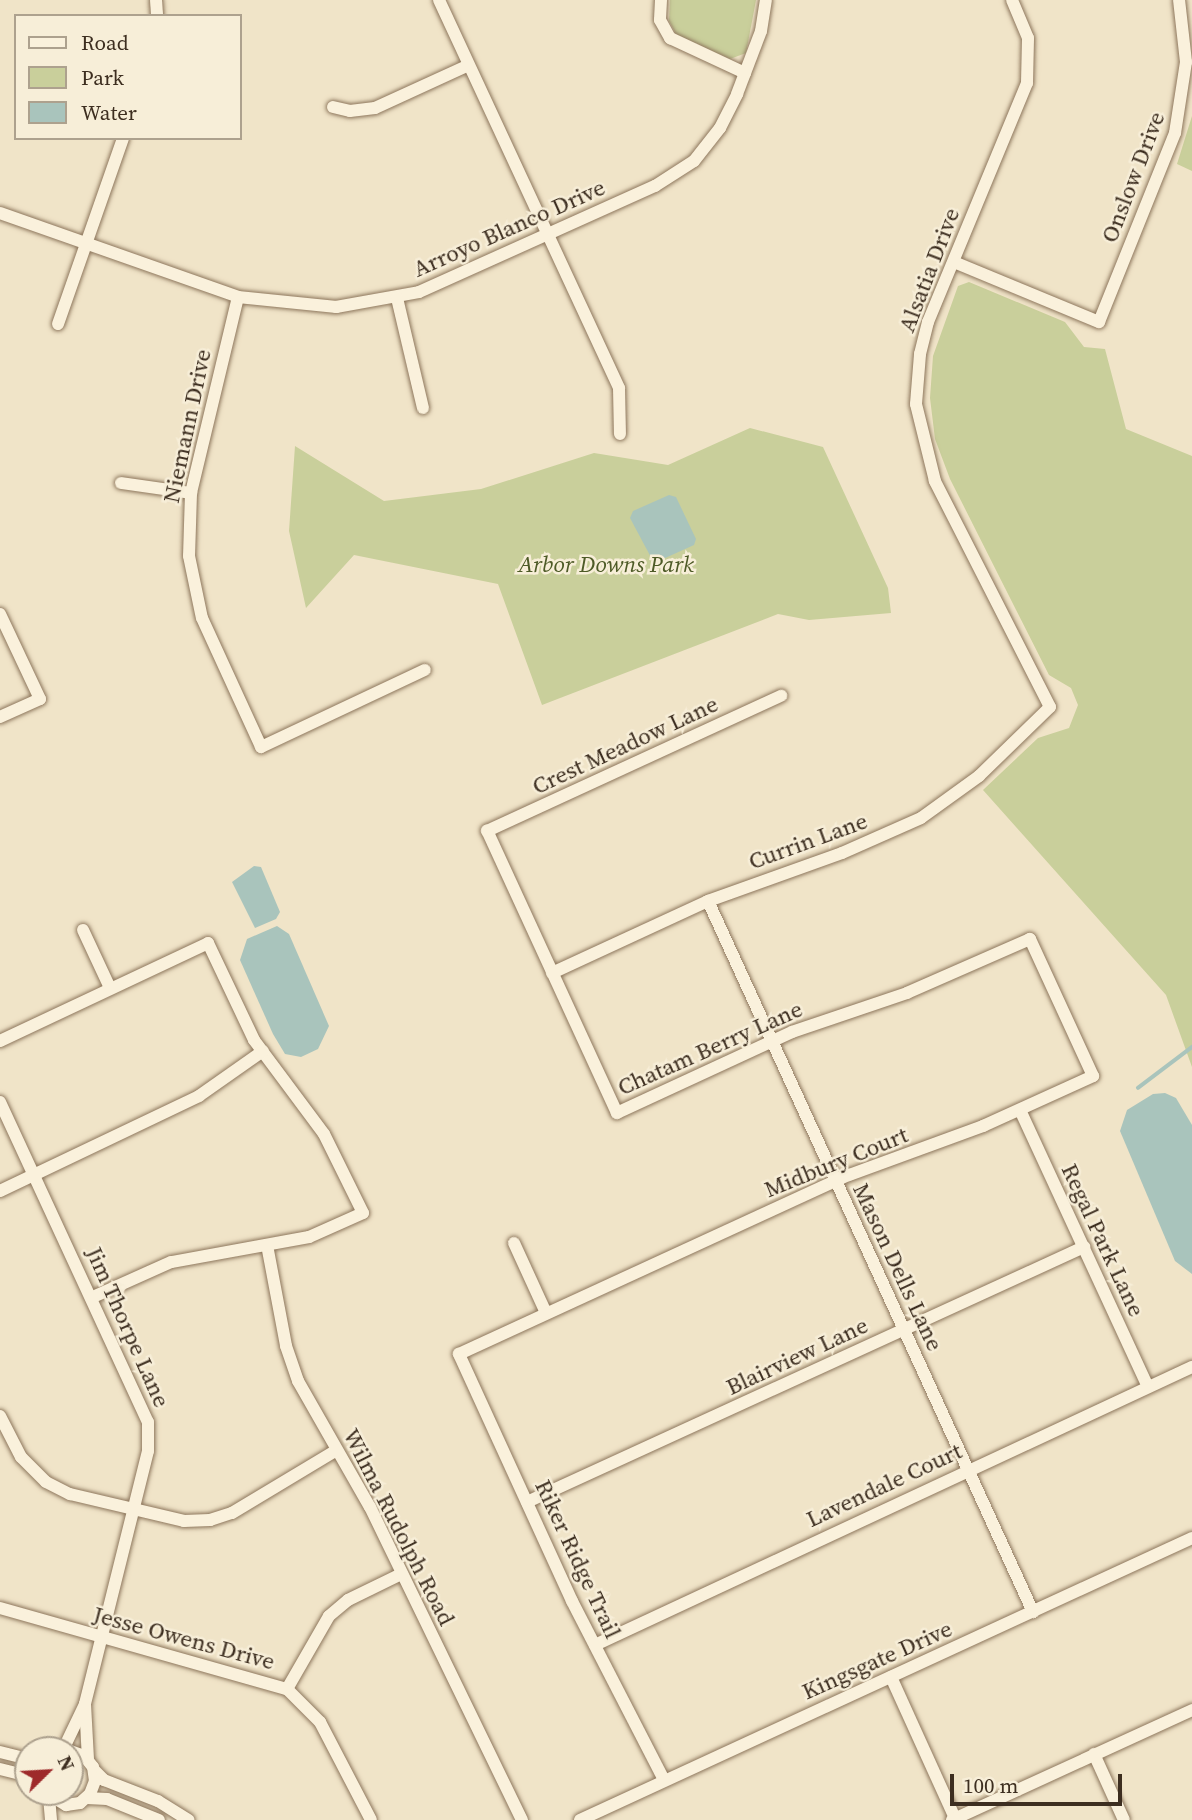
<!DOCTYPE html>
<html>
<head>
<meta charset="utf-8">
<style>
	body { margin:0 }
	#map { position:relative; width:1192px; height:1820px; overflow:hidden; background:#f0e4c8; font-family:"Source Serif 4",serif }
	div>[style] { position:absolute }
	.green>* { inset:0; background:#c9cf9b }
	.water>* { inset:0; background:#a9c4bc }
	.stream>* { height:3.5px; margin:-1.75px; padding:0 1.75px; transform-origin:1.75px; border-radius:1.75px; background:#a9c4bc }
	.roads { filter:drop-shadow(0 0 2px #8d765c) drop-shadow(0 0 2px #8d765c) }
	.minor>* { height:12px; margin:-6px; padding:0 6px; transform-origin:6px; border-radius:6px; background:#faf1dc }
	span { translate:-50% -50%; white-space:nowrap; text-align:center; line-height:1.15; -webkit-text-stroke:5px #f7eed8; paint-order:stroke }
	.street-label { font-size:23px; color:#3d2e20 }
	.park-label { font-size:23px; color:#4d5a26; font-style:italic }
	.legend { position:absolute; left:14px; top:14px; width:228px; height:126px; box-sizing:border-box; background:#f7eed8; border:2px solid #ada18e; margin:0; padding:9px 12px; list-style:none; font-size:21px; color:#3d2e20 }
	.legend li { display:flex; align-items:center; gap:14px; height:35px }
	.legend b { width:35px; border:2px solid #ada18e }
	.north { position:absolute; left:14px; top:1736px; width:70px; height:70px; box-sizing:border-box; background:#f7eed8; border:2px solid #ada18e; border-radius:50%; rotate:66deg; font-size:19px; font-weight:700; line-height:28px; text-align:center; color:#3d2e20 }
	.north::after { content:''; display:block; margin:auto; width:24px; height:32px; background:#9e2a2b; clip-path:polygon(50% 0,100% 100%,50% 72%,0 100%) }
	.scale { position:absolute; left:950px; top:1774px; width:172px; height:32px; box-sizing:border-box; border:4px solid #3d2e20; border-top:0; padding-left:9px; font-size:21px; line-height:24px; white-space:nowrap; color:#3d2e20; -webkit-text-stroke:5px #f7eed8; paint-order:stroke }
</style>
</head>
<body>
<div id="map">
	<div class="green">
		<div style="clip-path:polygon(670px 0,756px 0,746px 53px,730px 59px,676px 34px,669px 21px)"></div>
		<div style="clip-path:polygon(1192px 116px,1192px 171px,1177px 164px)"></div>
		<div style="clip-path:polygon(969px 282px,1065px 322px,1084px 347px,1105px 349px,1126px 429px,1192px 456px,1192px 1067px,1166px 995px,983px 790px,1038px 738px,1069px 728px,1078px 705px,1071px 688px,1049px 675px,950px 479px,935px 439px,930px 398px,933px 356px,958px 286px)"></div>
		<div style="clip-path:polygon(750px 428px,823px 447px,888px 588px,891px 613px,809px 620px,778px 614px,542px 705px,498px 584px,354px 555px,306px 608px,289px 531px,295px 446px,384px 501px,481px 489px,594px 453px,668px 465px)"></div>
	</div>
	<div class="water">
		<div style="clip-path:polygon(669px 495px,676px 497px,696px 539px,694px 545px,654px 563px,630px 518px,633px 511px)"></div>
		<div style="clip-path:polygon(254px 866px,261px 867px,280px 912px,276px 919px,255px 928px,232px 882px)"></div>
		<div style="clip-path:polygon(277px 926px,289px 934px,329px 1026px,318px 1049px,301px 1057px,285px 1054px,273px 1034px,240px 960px,247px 939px)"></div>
		<div style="clip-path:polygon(1165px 1093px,1176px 1098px,1192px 1125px,1192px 1274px,1175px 1261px,1120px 1131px,1127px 1110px,1153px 1094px)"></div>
	</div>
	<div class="stream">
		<div style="left:1138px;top:1088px;width:68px;rotate:-37.2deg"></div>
	</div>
	<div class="roads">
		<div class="minor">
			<div style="left:156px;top:0;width:16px;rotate:86deg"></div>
			<div style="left:439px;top:0;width:428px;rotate:65.1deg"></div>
			<div style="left:619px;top:388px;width:46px;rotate:88.8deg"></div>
			<div style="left:661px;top:0;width:20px;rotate:93deg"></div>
			<div style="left:660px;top:20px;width:21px;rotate:61deg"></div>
			<div style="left:670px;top:38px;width:83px;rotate:25deg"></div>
			<div style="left:333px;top:107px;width:17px;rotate:13deg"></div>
			<div style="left:350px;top:111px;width:25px;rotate:-7deg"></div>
			<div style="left:375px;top:108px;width:103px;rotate:-24.6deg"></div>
			<div style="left:0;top:213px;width:252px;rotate:19.4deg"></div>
			<div style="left:238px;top:297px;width:99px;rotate:5.8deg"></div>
			<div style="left:336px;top:307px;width:84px;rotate:-10.2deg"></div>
			<div style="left:419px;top:292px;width:259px;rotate:-24.2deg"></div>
			<div style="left:655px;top:186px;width:46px;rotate:-32.7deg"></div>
			<div style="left:694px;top:161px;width:42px;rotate:-51.8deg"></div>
			<div style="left:720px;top:128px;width:38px;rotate:-63deg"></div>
			<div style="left:737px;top:94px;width:67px;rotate:-69.1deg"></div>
			<div style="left:761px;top:31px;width:31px;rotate:-81deg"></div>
			<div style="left:954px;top:262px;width:157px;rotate:22.5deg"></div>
			<div style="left:1099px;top:322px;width:204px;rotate:-68.1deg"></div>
			<div style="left:1175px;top:133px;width:72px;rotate:-81.2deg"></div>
			<div style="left:1186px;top:62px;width:62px;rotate:-96.4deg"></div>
			<div style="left:238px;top:297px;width:202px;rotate:103.5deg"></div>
			<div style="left:191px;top:493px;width:63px;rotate:91.8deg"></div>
			<div style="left:189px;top:556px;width:63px;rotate:78.2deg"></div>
			<div style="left:202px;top:618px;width:142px;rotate:65.4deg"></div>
			<div style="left:261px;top:747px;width:181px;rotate:-25.2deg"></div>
			<div style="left:397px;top:298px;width:113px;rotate:76.7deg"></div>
			<div style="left:58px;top:324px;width:197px;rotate:-70.7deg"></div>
			<div style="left:121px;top:483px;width:71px;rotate:8.1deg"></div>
			<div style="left:0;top:614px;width:94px;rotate:64.8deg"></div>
			<div style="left:40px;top:699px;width:44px;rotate:155.8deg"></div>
			<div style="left:708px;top:901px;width:782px;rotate:65.43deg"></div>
			<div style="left:83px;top:930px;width:64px;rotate:65deg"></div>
			<div style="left:552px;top:973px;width:172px;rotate:-24.8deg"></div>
			<div style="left:708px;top:901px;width:142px;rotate:-19.7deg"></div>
			<div style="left:842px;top:853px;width:86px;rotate:-23.9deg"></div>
			<div style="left:921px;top:818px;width:72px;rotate:-35.9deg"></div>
			<div style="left:979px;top:776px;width:99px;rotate:-44.2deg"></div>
			<div style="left:1050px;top:707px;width:254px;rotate:-117deg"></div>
			<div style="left:935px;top:481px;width:79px;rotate:-103.9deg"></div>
			<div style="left:916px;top:404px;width:50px;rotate:-85.4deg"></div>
			<div style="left:920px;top:354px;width:33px;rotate:-76deg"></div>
			<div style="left:928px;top:322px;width:259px;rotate:-67.5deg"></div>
			<div style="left:1027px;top:83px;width:45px;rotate:-88.7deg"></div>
			<div style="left:1028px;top:38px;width:41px;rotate:-112.8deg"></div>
			<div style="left:0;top:1041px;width:230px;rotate:-25.2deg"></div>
			<div style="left:208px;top:943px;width:107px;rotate:64.6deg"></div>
			<div style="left:254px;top:1040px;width:117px;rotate:53.3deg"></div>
			<div style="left:324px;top:1134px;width:88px;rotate:63.7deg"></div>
			<div style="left:363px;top:1213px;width:59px;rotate:156deg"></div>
			<div style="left:309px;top:1237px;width:140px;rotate:169.7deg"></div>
			<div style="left:171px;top:1262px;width:85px;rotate:155.8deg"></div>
			<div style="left:0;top:1102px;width:353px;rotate:65.2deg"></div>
			<div style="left:148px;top:1422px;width:29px;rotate:90deg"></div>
			<div style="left:148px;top:1451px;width:261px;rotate:104deg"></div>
			<div style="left:85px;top:1704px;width:51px;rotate:115.6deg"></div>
			<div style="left:1020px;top:1110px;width:305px;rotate:65.2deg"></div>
			<div style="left:0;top:1191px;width:221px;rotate:-25.5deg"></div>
			<div style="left:199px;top:1096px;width:78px;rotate:-35.1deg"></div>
			<div style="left:514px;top:1243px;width:77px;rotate:65.4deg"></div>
			<div style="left:267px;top:1245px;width:103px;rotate:79.3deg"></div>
			<div style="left:286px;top:1346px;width:37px;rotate:71deg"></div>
			<div style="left:298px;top:1381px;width:145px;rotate:60.3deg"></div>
			<div style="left:370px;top:1507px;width:348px;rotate:64.1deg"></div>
			<div style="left:0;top:1416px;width:46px;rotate:62.9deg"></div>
			<div style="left:21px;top:1457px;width:35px;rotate:45deg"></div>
			<div style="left:46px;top:1482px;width:27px;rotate:27deg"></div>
			<div style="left:70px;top:1494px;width:117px;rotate:13.3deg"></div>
			<div style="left:184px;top:1521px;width:26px;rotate:-2deg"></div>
			<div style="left:210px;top:1520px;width:23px;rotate:-18deg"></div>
			<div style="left:232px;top:1513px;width:122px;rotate:-31deg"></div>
			<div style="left:527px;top:1502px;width:613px;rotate:-24.6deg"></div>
			<div style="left:0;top:1608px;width:298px;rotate:15.8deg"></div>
			<div style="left:287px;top:1689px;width:47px;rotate:45deg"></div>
			<div style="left:320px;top:1722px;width:110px;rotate:62.5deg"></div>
			<div style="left:595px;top:1645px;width:659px;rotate:-24.97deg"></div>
			<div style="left:891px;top:1677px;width:157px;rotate:65.6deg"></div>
			<div style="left:287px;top:1689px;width:84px;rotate:-60.1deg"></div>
			<div style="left:329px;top:1616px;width:25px;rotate:-40deg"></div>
			<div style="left:348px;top:1600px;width:59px;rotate:-26.1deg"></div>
			<div style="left:85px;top:1704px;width:55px;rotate:86.9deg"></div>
			<div style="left:0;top:1752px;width:29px;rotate:14deg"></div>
			<div style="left:1094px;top:1754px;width:72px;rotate:65.6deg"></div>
			<div style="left:0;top:1769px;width:29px;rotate:14deg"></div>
			<div style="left:95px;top:1771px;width:13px;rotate:45deg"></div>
			<div style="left:104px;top:1780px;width:58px;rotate:21.3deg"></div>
			<div style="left:158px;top:1801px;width:36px;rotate:32deg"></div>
			<div style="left:664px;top:1780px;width:201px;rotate:-117.2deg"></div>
			<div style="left:572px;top:1601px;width:272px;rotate:-114.6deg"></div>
			<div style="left:459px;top:1354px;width:429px;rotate:-24.7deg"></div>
			<div style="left:849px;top:1175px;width:143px;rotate:-20.1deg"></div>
			<div style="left:983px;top:1126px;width:121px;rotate:-24.4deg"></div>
			<div style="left:1093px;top:1076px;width:151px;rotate:-114.7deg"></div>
			<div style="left:1030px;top:939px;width:134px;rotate:156.3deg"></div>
			<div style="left:907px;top:993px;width:121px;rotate:161.3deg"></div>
			<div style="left:792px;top:1032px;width:193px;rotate:155.2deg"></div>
			<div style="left:617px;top:1113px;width:311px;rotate:-114.7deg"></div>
			<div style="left:487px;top:831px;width:324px;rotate:-24.7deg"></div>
			<div style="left:45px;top:1792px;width:25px;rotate:32deg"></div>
			<div style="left:66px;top:1805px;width:14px;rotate:-8deg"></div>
			<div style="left:80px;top:1803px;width:13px;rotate:-42deg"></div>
			<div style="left:90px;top:1794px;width:14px;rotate:-69deg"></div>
			<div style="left:95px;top:1781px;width:14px;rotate:-98deg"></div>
			<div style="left:93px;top:1767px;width:14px;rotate:-129deg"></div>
			<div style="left:84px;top:1756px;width:15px;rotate:-160deg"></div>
			<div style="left:49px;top:1797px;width:23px;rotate:85deg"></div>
			<div style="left:87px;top:1798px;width:20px;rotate:3deg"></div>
			<div style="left:107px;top:1799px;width:56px;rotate:22deg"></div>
			<div style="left:580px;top:1820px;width:674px;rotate:-24.74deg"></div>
			<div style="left:952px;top:1820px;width:264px;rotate:-24.6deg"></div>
		</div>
	</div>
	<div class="street-label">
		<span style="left:1133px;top:177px;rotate:-69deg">Onslow Drive</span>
		<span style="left:509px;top:228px;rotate:-24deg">Arroyo Blanco Drive</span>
		<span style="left:929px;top:270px;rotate:-69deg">Alsatia Drive</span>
		<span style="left:187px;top:426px;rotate:-78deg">Niemann Drive</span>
		<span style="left:625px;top:745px;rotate:-25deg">Crest Meadow Lane</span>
		<span style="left:808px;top:841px;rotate:-20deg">Currin Lane</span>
		<span style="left:710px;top:1048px;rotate:-24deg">Chatam Berry Lane</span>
		<span style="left:836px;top:1162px;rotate:-22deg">Midbury Court</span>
		<span style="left:1103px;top:1240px;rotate:65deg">Regal Park Lane</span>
		<span style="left:898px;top:1267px;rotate:65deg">Mason Dells Lane</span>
		<span style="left:128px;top:1327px;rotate:66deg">Jim Thorpe Lane</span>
		<span style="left:797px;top:1356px;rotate:-25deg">Blairview Lane</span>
		<span style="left:884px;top:1485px;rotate:-25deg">Lavendale Court</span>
		<span style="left:399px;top:1527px;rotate:63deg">Wilma Rudolph Road</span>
		<span style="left:578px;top:1559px;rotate:65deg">Riker Ridge Trail</span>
		<span style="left:184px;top:1638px;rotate:15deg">Jesse Owens Drive</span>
		<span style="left:877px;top:1660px;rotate:-24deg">Kingsgate Drive</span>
	</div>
	<div class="park-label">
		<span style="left:606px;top:564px">Arbor Downs Park</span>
	</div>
	<ul class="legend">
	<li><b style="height:9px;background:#faf1dc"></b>Road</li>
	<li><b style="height:19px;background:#c9cf9b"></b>Park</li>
	<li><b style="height:19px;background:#a9c4bc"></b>Water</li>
	</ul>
	<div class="north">N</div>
	<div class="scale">100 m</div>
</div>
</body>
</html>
